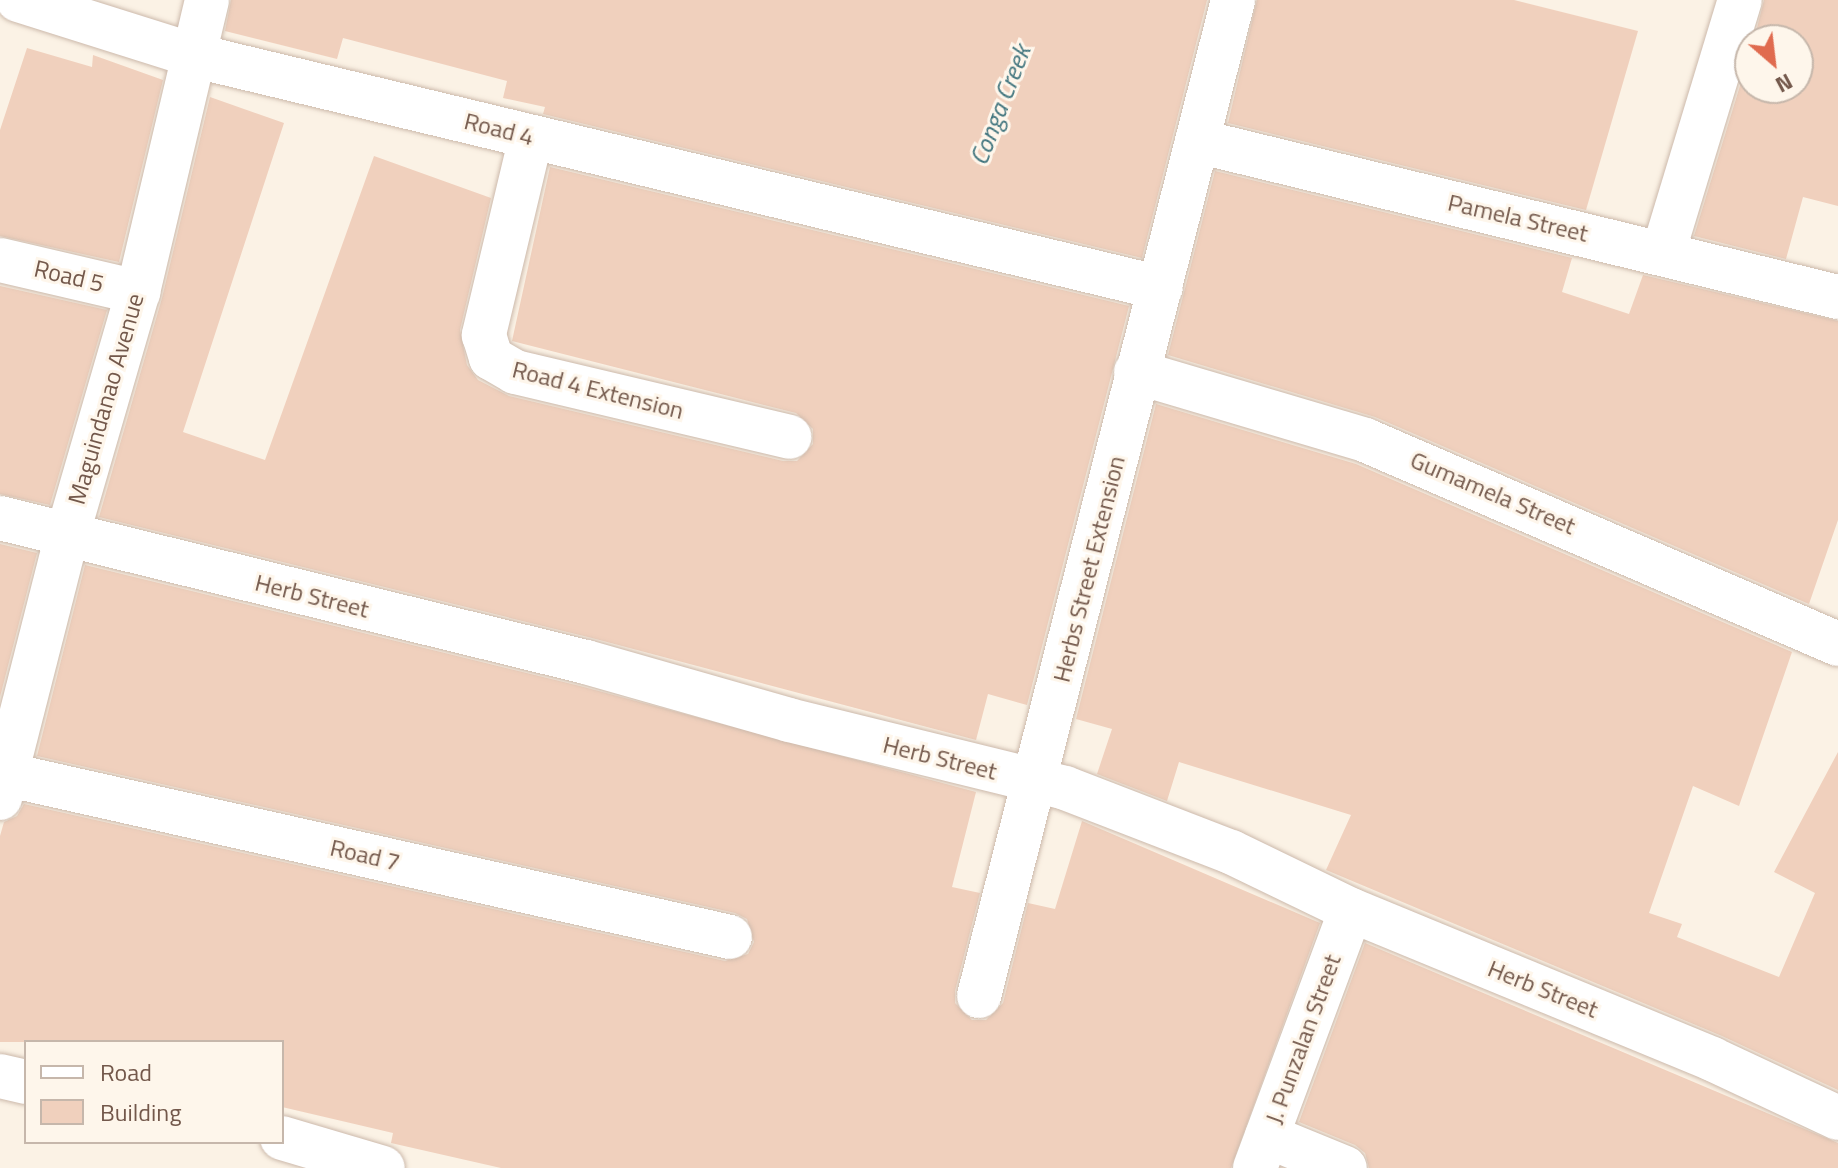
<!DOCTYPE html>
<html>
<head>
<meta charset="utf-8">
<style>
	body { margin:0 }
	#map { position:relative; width:1838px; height:1168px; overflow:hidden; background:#fbf2e5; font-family:"Titillium Web",sans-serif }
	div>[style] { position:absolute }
	.building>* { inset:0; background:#f0d0bd }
	.roads { filter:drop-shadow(0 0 2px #ccb9ab) drop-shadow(0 0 2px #ccb9ab) }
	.minor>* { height:44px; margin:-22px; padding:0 22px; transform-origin:22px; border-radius:22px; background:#fff }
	span { translate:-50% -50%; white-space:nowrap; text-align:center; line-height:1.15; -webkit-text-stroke:6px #fef6eb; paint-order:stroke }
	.street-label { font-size:24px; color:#73584b }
	.water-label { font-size:26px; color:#43767f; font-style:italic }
	.legend { position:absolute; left:24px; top:1040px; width:260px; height:104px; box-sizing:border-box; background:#fef6eb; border:2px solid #c6b7ab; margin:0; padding:10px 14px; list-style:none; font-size:24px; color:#73584b }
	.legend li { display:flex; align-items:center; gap:16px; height:40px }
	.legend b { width:40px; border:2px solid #c6b7ab }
	.north { position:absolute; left:1734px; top:24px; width:80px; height:80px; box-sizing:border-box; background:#fef6eb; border:2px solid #c6b7ab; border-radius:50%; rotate:152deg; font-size:22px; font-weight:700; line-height:32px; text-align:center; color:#73584b }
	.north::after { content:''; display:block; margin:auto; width:28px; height:36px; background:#e06b4f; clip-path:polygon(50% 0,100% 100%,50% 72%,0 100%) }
</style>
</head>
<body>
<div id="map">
	<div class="building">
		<div style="clip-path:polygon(231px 0,1207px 0,1142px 258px,543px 114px,545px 107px,503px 98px,507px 81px,343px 38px,337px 59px,225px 31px)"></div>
		<div style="clip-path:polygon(1257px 0,1514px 0,1638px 31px,1586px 210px,1228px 123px)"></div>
		<div style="clip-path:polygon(1764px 0,1838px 0,1838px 206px,1803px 197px,1786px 259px,1694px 236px,1750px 53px,1750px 88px,1798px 88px,1798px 40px,1754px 40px)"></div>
		<div style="clip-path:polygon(27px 48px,92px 67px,93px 55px,163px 80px,119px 262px,0 236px,0 130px)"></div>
		<div style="clip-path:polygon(210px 97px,284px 123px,183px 432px,265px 460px,374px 156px,491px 198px,460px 330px,467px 365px,478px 380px,509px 396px,783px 461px,797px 461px,813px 444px,813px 429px,796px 413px,512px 341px,550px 167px,1129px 306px,1027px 705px,988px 694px,976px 740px,592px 638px,99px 517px,162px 298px)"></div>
		<div style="clip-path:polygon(1215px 171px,1572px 258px,1562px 292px,1629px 314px,1643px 275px,1838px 321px,1838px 520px,1809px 604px,1375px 417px,1168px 355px)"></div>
		<div style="clip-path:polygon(0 286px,107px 310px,50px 505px,0 494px)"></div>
		<div style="clip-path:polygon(1156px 404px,1356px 464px,1792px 652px,1739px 806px,1693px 786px,1649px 913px,1682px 924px,1677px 937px,1779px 977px,1815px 893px,1774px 872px,1838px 752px,1838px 1090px,1722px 1036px,1326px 870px,1351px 815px,1179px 762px,1167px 801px,1097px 774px,1112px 729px,1076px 719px)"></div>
		<div style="clip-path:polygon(0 544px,37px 553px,0 697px)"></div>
		<div style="clip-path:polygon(85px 565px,580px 686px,976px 792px,952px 887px,980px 893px,955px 991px,955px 1003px,972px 1020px,986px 1020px,1003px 1003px,1028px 903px,1055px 909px,1082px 821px,1320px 923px,1231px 1168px,501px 1168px,391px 1143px,393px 1133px,282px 1107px,282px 1042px,0 1042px,0 836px,4px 822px,17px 816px,24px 804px,725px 961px,748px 954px,754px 942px,747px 919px,735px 913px,37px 756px)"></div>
		<div style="clip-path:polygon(1365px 943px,1838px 1143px,1838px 1168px,1369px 1168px,1365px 1153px,1355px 1145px,1299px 1122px)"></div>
	</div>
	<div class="roads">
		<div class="minor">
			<div style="left:18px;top:0;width:187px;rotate:17.5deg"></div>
			<div style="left:196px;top:56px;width:992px;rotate:13.52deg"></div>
			<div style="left:531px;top:137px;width:204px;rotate:103.4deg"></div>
			<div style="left:484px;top:335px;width:24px;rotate:73deg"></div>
			<div style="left:491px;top:358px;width:28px;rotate:30deg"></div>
			<div style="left:515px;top:372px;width:282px;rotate:13.3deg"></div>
			<div style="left:1197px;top:141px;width:660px;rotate:13.68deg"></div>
			<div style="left:1663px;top:253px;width:264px;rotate:-73.1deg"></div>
			<div style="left:0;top:260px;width:142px;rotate:13.1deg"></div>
			<div style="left:1136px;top:372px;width:239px;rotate:16.5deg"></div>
			<div style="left:1365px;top:440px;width:515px;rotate:23.33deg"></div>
			<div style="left:0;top:518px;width:603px;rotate:13.81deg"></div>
			<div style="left:586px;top:662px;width:211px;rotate:15.9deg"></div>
			<div style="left:789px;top:720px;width:284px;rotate:13.8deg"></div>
			<div style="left:1065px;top:788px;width:178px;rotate:21.1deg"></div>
			<div style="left:1231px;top:852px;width:133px;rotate:25.8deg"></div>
			<div style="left:1351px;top:910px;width:391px;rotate:22.4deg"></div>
			<div style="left:1712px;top:1059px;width:139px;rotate:25.1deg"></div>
			<div style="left:0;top:773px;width:748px;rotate:12.66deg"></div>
			<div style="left:0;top:798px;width:270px;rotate:-75.7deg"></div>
			<div style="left:67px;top:536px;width:254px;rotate:-73.8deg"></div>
			<div style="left:138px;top:292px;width:300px;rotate:-76.7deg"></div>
			<div style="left:979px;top:996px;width:1028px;rotate:-75.69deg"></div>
			<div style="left:0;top:1076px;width:27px;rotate:13deg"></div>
			<div style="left:1267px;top:1136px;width:84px;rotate:22.3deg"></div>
			<div style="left:282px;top:1138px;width:105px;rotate:16.5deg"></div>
			<div style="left:1255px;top:1168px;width:275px;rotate:-69.6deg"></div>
		</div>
	</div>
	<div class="street-label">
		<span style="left:499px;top:129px;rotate:14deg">Road 4</span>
		<span style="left:1518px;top:218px;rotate:13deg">Pamela Street</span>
		<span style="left:69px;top:276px;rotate:13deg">Road 5</span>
		<span style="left:598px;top:390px;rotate:14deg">Road 4 Extension</span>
		<span style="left:106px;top:399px;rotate:-74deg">Maguindanao Avenue</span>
		<span style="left:1493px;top:493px;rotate:23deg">Gumamela Street</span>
		<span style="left:1089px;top:569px;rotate:-76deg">Herbs Street Extension</span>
		<span style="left:312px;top:596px;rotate:14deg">Herb Street</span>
		<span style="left:940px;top:758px;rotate:14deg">Herb Street</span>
		<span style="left:365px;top:855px;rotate:13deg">Road 7</span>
		<span style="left:1543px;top:989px;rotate:22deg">Herb Street</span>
		<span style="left:1303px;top:1039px;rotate:-70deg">J. Punzalan Street</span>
	</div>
	<div class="water-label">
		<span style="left:1000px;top:105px;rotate:-69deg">Conga Creek</span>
	</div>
	<ul class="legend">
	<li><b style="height:10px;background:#fff"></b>Road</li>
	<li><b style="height:22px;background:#f0d0bd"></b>Building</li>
	</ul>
	<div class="north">N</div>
</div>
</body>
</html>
